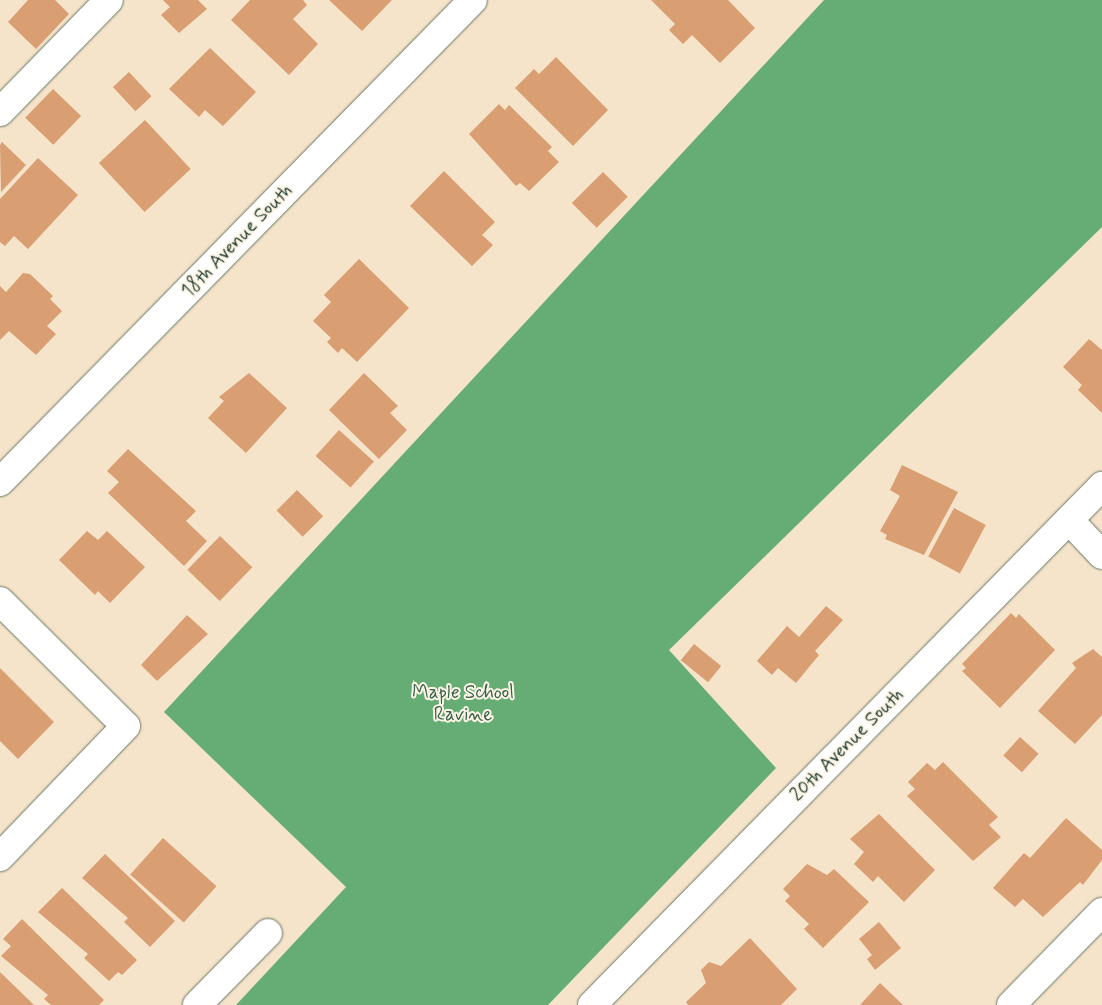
<!DOCTYPE html>
<html>
<head>
<meta charset="utf-8">
<style>
	body { margin:0 }
	#map { position:relative; width:1102px; height:1005px; overflow:hidden; background:#f6e4ca; font-family:Mynerve,sans-serif }
	div>[style] { position:absolute }
	.forest>* { inset:0; background:#65ad74 }
	.building>* { inset:0; background:#da9e73; transform-origin:0 0 }
	.roads { filter:drop-shadow(0 0 1px #6a7768) drop-shadow(0 0 1px #6a7768) }
	.minor>* { height:28px; margin:-14px; padding:0 14px; transform-origin:14px; border-radius:14px; background:#fff }
	span { translate:-50% -50%; white-space:nowrap; text-align:center; line-height:1.15; -webkit-text-stroke:4px #fcf5e5; paint-order:stroke }
	.street-label { font-size:19px; color:#1f3d34 }
	.park-label { font-size:19px; color:#366049 }
</style>
</head>
<body>
<div id="map">
	<div class="forest">
		<div style="clip-path:polygon(824px 0,1102px 0,1102px 227px,669px 650px,776px 768px,548px 1005px,236px 1005px,346px 887px,164px 712px)"></div>
	</div>
	<div class="building">
		<div style="clip-path:polygon(28px 0,55px 0,69px 14px,36px 49px,8px 22px)"></div>
		<div style="clip-path:polygon(163px 0,198px 0,207px 9px,179px 33px,161px 15px,170px 7px)"></div>
		<div style="clip-path:polygon(250px 0,303px 0,307px 5px,293px 19px,318px 44px,289px 75px,231px 20px)"></div>
		<div style="clip-path:polygon(329px 0,392px 0,362px 31px)"></div>
		<div style="clip-path:polygon(651px 0,728px 0,755px 28px,720px 63px,692px 35px,683px 44px,669px 30px,675px 24px)"></div>
		<div style="clip-path:polygon(210px 48px,256px 92px,223px 126px,205px 110px,199px 117px,169px 89px)"></div>
		<div style="clip-path:polygon(556px 57px,608px 110px,573px 146px,515px 88px,534px 69px,539px 74px)"></div>
		<div style="left:129px;top:72px;width:33px;height:22px;rotate:47deg"></div>
		<div style="left:53px;top:89px;width:39px;height:40px;rotate:44deg"></div>
		<div style="clip-path:polygon(499px 104px,505px 110px,509px 105px,552px 147px,548px 151px,559px 162px,529px 191px,520px 183px,516px 186px,469px 134px)"></div>
		<div style="left:145px;top:120px;width:67px;height:63px;rotate:47deg"></div>
		<div style="clip-path:polygon(2px 142px,26px 165px,1px 192px,0 145px)"></div>
		<div style="clip-path:polygon(38px 158px,78px 195px,28px 249px,14px 236px,5px 246px,0 242px,0 199px)"></div>
		<div style="clip-path:polygon(444px 171px,495px 222px,482px 235px,493px 245px,472px 266px,410px 206px)"></div>
		<div style="left:603px;top:172px;width:35px;height:44px;rotate:45deg"></div>
		<div style="clip-path:polygon(359px 259px,409px 308px,357px 362px,342px 348px,338px 353px,327px 342px,331px 338px,313px 321px,331px 302px,324px 295px)"></div>
		<div style="clip-path:polygon(23px 273px,30px 274px,53px 296px,50px 299px,62px 311px,47px 326px,56px 334px,36px 355px,9px 331px,0 340px,0 286px,6px 292px)"></div>
		<div style="clip-path:polygon(1089px 339px,1102px 350px,1102px 413px,1078px 390px,1082px 385px,1063px 367px)"></div>
		<div style="clip-path:polygon(249px 373px,287px 408px,246px 453px,208px 418px,224px 401px,219px 397px)"></div>
		<div style="clip-path:polygon(364px 373px,398px 406px,390px 413px,407px 430px,379px 459px,329px 410px)"></div>
		<div style="left:339px;top:430px;width:47px;height:35px;rotate:42deg"></div>
		<div style="clip-path:polygon(128px 449px,196px 511px,186px 521px,207px 541px,184px 566px,108px 493px,119px 482px,107px 471px)"></div>
		<div style="clip-path:polygon(902px 465px,958px 492px,924px 555px,885px 539px,887px 535px,880px 531px,900px 496px,890px 490px)"></div>
		<div style="left:297px;top:490px;width:37px;height:29px;rotate:45deg"></div>
		<div style="left:954px;top:508px;width:36px;height:55px;rotate:28deg"></div>
		<div style="clip-path:polygon(87px 531px,98px 540px,107px 531px,145px 567px,110px 603px,98px 591px,95px 595px,59px 560px)"></div>
		<div style="left:220px;top:536px;width:45px;height:47px;rotate:44deg"></div>
		<div style="clip-path:polygon(826px 606px,843px 620px,815px 651px,819px 655px,796px 683px,778px 668px,772px 675px,757px 661px,787px 626px,799px 637px)"></div>
		<div style="clip-path:polygon(1011px 613px,1016px 618px,1019px 614px,1055px 650px,1000px 708px,962px 671px,966px 668px,962px 664px)"></div>
		<div style="clip-path:polygon(187px 615px,208px 634px,157px 681px,141px 665px)"></div>
		<div style="left:694px;top:644px;width:35px;height:21px;rotate:39deg"></div>
		<div style="clip-path:polygon(1093px 649px,1102px 657px,1102px 715px,1075px 744px,1038px 711px,1076px 668px,1072px 663px)"></div>
		<div style="clip-path:polygon(0 668px,54px 722px,18px 759px,0 741px)"></div>
		<div style="left:1020px;top:737px;width:25px;height:25px;rotate:42deg"></div>
		<div style="clip-path:polygon(943px 762px,998px 817px,989px 825px,1001px 837px,973px 861px,907px 796px,915px 789px,908px 782px,927px 763px,935px 770px)"></div>
		<div style="clip-path:polygon(879px 814px,935px 870px,904px 902px,878px 876px,873px 882px,854px 864px,864px 852px,850px 839px)"></div>
		<div style="clip-path:polygon(1066px 818px,1102px 850px,1102px 860px,1083px 885px,1080px 882px,1043px 917px,1023px 899px,1015px 907px,993px 888px,1024px 853px,1030px 858px)"></div>
		<div style="left:163px;top:838px;width:72px;height:49px;rotate:42deg"></div>
		<div style="clip-path:polygon(105px 854px,175px 921px,150px 947px,124px 922px,128px 918px,82px 878px)"></div>
		<div style="clip-path:polygon(807px 864px,827px 875px,834px 869px,869px 902px,823px 948px,804px 929px,809px 924px,785px 901px,790px 896px,783px 889px)"></div>
		<div style="clip-path:polygon(62px 888px,137px 960px,122px 975px,118px 972px,109px 981px,84px 958px,88px 954px,38px 912px)"></div>
		<div style="clip-path:polygon(22px 919px,104px 1000px,99px 1005px,51px 1005px,44px 999px,48px 995px,1px 956px,11px 946px,3px 939px)"></div>
		<div style="clip-path:polygon(879px 922px,901px 948px,875px 970px,867px 959px,872px 955px,859px 939px)"></div>
		<div style="clip-path:polygon(750px 938px,797px 989px,781px 1005px,688px 1005px,686px 1002px,706px 983px,701px 970px,709px 962px,721px 966px)"></div>
		<div style="clip-path:polygon(0 972px,34px 1005px,0 1005px)"></div>
		<div style="clip-path:polygon(880px 983px,903px 1005px,860px 1005px)"></div>
	</div>
	<div class="roads">
		<div class="minor">
			<div style="left:0;top:112px;width:156px;rotate:-45.8deg"></div>
			<div style="left:0;top:482px;width:675px;rotate:-45.54deg"></div>
			<div style="left:1069px;top:520px;width:48px;rotate:46.7deg"></div>
			<div style="left:0;top:601px;width:177px;rotate:44.8deg"></div>
			<div style="left:126px;top:726px;width:182px;rotate:133.9deg"></div>
			<div style="left:197px;top:1005px;width:101px;rotate:-45.4deg"></div>
			<div style="left:592px;top:1005px;width:728px;rotate:-45.5deg"></div>
			<div style="left:1011px;top:1005px;width:130px;rotate:-45.6deg"></div>
		</div>
	</div>
	<div class="street-label">
		<span style="left:237px;top:241px;rotate:-46deg">18th Avenue South</span>
		<span style="left:847px;top:745px;rotate:-45deg">20th Avenue South</span>
	</div>
	<div class="park-label">
		<span style="left:463px;top:704px">Maple School<br>Ravine</span>
	</div>
</div>
</body>
</html>
